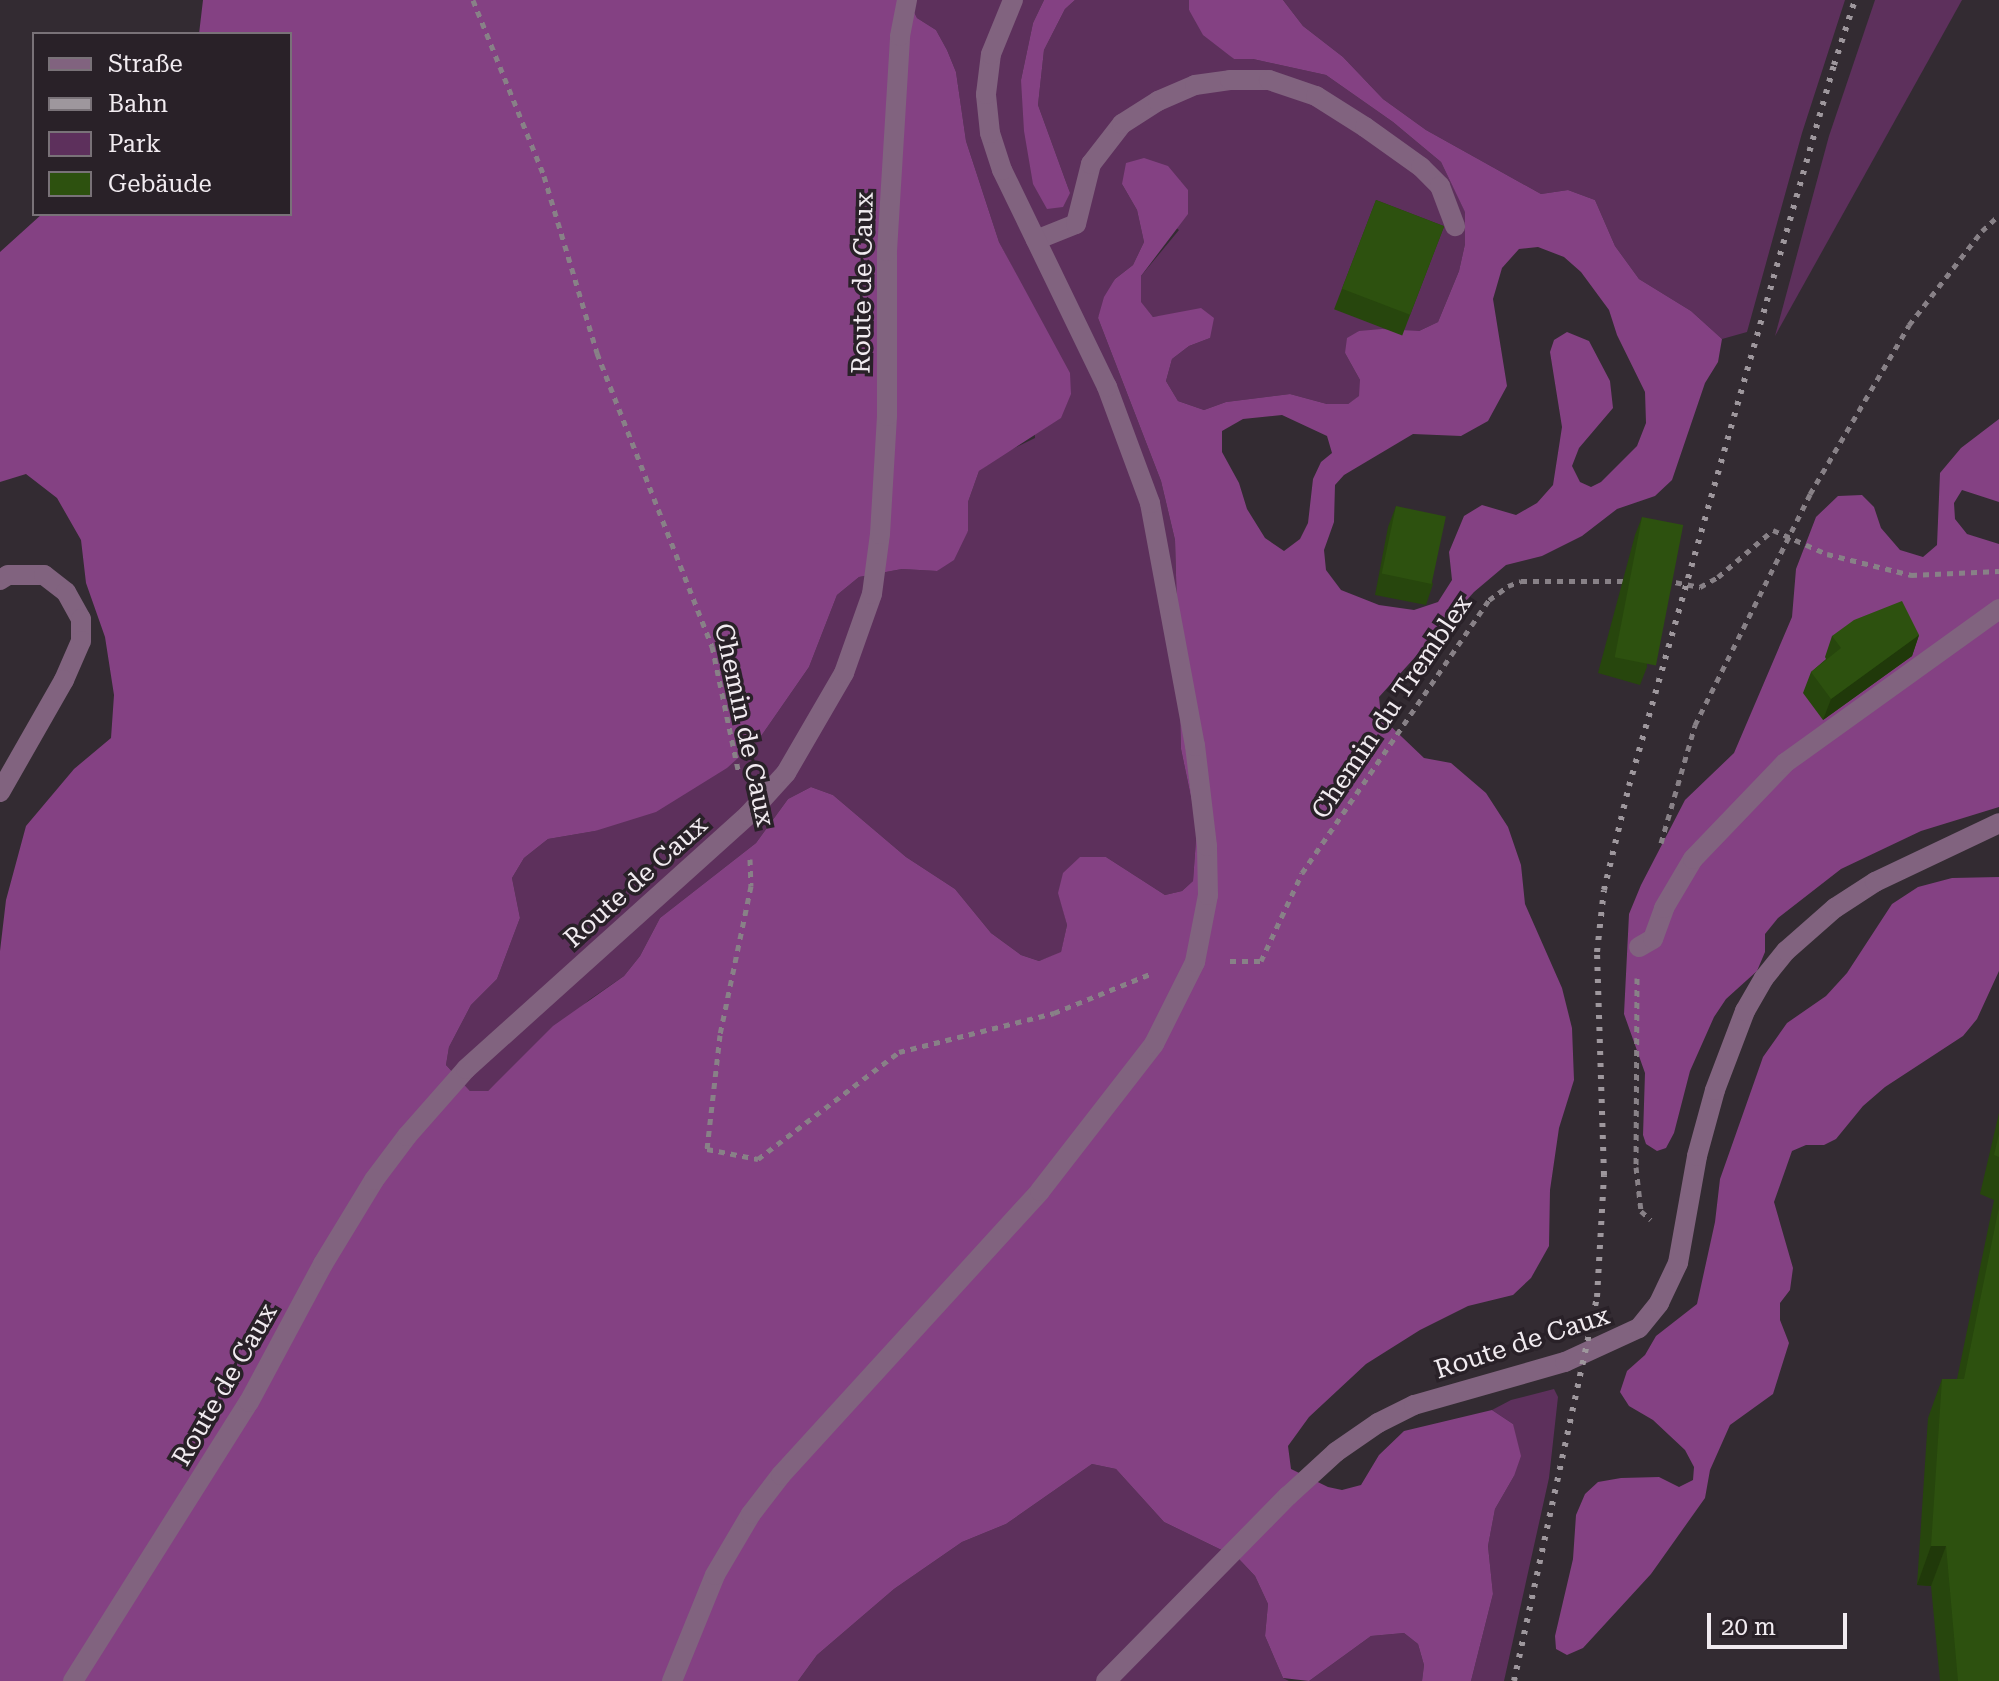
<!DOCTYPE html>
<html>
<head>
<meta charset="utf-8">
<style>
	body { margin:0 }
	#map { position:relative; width:1999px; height:1681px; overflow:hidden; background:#332b32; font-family:"Roboto Serif",serif }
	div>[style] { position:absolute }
	.green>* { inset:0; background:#5d305c }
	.forest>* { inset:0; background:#844183 }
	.path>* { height:5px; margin-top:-2.5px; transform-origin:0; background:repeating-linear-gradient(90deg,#888187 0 6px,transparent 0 12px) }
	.minor>* { height:20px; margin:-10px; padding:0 10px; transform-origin:10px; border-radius:10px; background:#81637f }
	.rail>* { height:6px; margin-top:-3px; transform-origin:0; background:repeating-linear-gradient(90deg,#9e979d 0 4px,transparent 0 12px) }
	.wall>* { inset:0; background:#27460d; transform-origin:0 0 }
	.shaded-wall>* { inset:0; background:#20390a }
	.building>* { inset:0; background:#2d510f; transform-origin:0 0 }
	span { translate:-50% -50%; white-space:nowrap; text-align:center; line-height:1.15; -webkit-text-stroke:7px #292128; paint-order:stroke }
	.street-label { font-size:26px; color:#f1ebf0 }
	.legend { position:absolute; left:32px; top:32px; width:260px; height:184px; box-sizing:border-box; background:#292128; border:2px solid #797278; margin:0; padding:10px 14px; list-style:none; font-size:24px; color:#f1ebf0 }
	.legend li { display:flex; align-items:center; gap:16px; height:40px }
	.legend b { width:40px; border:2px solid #797278 }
	.scale { position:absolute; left:1707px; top:1613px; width:140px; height:36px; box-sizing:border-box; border:4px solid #f1ebf0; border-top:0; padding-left:10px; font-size:24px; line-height:28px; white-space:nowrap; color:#f1ebf0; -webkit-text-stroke:6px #292128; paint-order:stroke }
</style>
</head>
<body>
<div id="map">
	<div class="green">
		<div style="clip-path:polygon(908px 0,1044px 0,1033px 23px,1021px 80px,1070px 193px,1038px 105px,1044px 50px,1065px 9px,1075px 0,1189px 0,1189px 10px,1234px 59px,1253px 59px,1326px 75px,1393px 122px,1441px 162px,1465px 211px,1465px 244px,1459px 271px,1438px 322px,1419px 331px,1359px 331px,1345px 353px,1360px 380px,1360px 396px,1348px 404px,1327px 404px,1290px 394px,1226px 402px,1204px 410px,1178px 401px,1166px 381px,1172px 359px,1189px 346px,1210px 338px,1171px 315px,1153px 317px,1141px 303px,1141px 276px,1179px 230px,1122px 184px,1137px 210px,1144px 242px,1133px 265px,1115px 279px,1098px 318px,1161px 481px,1175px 540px,1181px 749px,1197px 826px,1193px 881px,1182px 891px,1165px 895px,1106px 857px,1059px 893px,1067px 925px,1061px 953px,1039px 961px,1021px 955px,991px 933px,955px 889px,906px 857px,833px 795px,811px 787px,788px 799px,756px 843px,660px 918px,640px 956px,624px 976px,589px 1000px,488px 1091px,470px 1091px,446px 1065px,449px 1047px,471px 1005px,497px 979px,520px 918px,512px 878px,524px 858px,548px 839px,595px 831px,759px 739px,809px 667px,837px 595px,859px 577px,902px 569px,937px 571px,968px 531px,968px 502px,979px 471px,1004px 453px,1035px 438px,1027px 296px,999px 242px,966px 141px,956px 72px,947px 50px,936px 30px,917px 18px)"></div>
		<div style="clip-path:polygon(1283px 0,1845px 0,1802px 133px,1747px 332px,1722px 339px,1691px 311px,1639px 279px,1615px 246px,1595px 200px,1568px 190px,1541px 194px,1426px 130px,1383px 99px,1343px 57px,1303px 26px)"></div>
		<div style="clip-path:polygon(1875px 0,1962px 0,1775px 336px,1829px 136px)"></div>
		<div style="clip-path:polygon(1554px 1389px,1558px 1397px,1549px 1478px,1504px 1681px,1471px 1681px,1493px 1594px,1488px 1546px,1495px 1509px,1514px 1476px,1513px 1424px,1492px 1410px,1511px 1400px)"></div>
		<div style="clip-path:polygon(1092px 1464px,1116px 1469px,1164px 1522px,1238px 1558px,1255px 1576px,1268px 1604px,1265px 1636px,1283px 1678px,1289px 1681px,798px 1681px,817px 1655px,894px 1589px,962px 1542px,1006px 1524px)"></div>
		<div style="clip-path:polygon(1404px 1633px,1418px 1644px,1424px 1665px,1422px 1681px,1309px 1681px,1371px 1636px)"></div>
	</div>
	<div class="forest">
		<div style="clip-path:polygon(evenodd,203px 0,908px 0,917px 18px,936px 30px,947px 50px,956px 72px,966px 141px,999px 242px,1070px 373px,1071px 394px,1061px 418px,979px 471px,968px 502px,968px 531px,954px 560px,937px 571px,902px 569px,859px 577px,837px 595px,809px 667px,759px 739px,727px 768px,656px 812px,595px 831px,548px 839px,524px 858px,512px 878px,520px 918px,497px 979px,471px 1005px,449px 1047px,446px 1065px,470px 1091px,488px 1091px,553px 1026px,624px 976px,640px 956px,660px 918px,756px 843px,788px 799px,811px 787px,833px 795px,906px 857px,955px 889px,991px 933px,1021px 955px,1039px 961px,1061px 952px,1067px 925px,1058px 893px,1063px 873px,1080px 857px,1106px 857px,1165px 895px,1182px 891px,1193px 881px,1197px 826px,1181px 749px,1175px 540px,1161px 481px,1098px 318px,1104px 297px,1115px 279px,1133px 265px,1144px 242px,1137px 210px,1122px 184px,1126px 163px,1144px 158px,1168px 166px,1188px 190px,1188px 214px,1141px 276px,1141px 302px,1153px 317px,1201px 308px,1214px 318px,1210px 338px,1189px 346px,1172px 359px,1166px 381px,1178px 401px,1204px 410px,1226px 402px,1290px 394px,1327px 404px,1348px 404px,1359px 396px,1360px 380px,1345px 353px,1347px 338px,1359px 331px,1382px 329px,1419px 331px,1438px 322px,1459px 271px,1465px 244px,1465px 212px,1441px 162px,1393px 122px,1326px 75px,1253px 59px,1234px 59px,1203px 35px,1189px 10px,1189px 0,1283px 0,1303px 26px,1343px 57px,1383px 99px,1426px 130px,1541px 194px,1568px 190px,1595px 200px,1615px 246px,1639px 279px,1691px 311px,1722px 339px,1718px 362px,1705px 383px,1672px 480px,1655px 496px,1617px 509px,1582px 536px,1542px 556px,1506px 565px,1474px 592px,1379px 697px,1381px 717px,1424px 758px,1451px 763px,1486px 793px,1508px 827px,1521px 865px,1525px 904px,1562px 988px,1572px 1028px,1574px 1080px,1559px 1128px,1550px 1190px,1549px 1246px,1531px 1278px,1513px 1295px,1468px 1306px,1420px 1330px,1366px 1364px,1309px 1417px,1288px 1446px,1291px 1469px,1328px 1487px,1342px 1490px,1361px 1485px,1379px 1455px,1404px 1431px,1492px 1410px,1513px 1424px,1521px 1456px,1514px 1476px,1495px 1509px,1488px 1546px,1493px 1594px,1471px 1681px,1422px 1681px,1424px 1665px,1418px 1644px,1404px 1633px,1371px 1636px,1309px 1681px,1283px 1678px,1265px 1636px,1268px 1604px,1255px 1576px,1238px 1558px,1164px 1522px,1116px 1469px,1092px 1464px,1006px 1524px,962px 1542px,894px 1589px,817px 1655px,798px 1681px,0 1681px,0 951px,6px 900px,26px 826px,74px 769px,111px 738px,114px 695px,105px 637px,86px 583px,81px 540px,57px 498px,26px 474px,0 482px,0 252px,42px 214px,290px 214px,290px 34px,199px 34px,203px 0,1538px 247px,1564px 257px,1581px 272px,1609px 310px,1617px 335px,1645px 392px,1646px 423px,1637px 446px,1601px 482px,1591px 487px,1580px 482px,1572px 466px,1579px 448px,1613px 408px,1610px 381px,1589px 341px,1567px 332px,1554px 340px,1550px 352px,1562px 427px,1553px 485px,1537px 503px,1516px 515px,1482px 505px,1464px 516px,1449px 552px,1452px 580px,1438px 602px,1414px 610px,1379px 605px,1341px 590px,1326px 570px,1324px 550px,1334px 522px,1335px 485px,1344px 475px,1413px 434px,1461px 436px,1488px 421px,1507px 386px,1493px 299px,1502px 268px,1519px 249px,1538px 247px,203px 0,1282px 415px,1327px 436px,1332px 453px,1321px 462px,1313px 479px,1308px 523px,1300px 539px,1284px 551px,1265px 538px,1247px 509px,1239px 483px,1222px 452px,1222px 431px,1243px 419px,1282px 415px)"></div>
		<div style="clip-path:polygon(1044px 0,1075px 0,1065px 9px,1044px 50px,1038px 105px,1070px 193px,1063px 207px,1047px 209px,1033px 184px,1024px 131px,1021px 80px,1033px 23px)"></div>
		<div style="clip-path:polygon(1999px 419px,1999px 502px,1962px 490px,1954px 503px,1955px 519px,1967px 534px,1999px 544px,1999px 807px,1921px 831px,1841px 869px,1778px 918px,1765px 934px,1765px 952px,1757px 971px,1726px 999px,1714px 1017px,1690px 1071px,1674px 1133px,1666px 1148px,1657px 1151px,1646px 1144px,1643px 1135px,1645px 1073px,1624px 1014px,1629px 914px,1641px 885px,1685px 800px,1734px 753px,1792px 617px,1796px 569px,1816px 517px,1838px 496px,1862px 495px,1874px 507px,1881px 528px,1900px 550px,1923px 557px,1937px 545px,1940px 473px,1961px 448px)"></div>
		<div style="clip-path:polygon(1999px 877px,1999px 971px,1977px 1019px,1963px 1036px,1885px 1087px,1863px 1106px,1836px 1139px,1824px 1145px,1806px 1145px,1792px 1151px,1774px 1202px,1793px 1268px,1790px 1290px,1780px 1303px,1780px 1320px,1789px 1343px,1773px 1394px,1730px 1425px,1710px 1470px,1705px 1498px,1651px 1574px,1583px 1648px,1567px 1655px,1556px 1649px,1555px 1636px,1573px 1559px,1576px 1515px,1585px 1494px,1598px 1482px,1621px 1478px,1659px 1477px,1679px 1487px,1693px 1480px,1694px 1467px,1685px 1450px,1653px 1420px,1629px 1406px,1620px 1392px,1627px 1371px,1645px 1355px,1656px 1336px,1697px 1304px,1715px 1222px,1720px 1179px,1763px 1057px,1787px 1023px,1826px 996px,1847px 973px,1892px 904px,1918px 887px,1952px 878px)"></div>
	</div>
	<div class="path">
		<div style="left:473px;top:0;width:190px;rotate:68deg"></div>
		<div style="left:544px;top:176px;width:185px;rotate:73.3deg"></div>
		<div style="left:597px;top:353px;width:315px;rotate:68.6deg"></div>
		<div style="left:712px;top:646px;width:131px;rotate:78.1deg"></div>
		<div style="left:1664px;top:580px;width:37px;rotate:11deg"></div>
		<div style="left:1700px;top:587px;width:21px;rotate:-29deg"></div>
		<div style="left:1718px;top:577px;width:72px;rotate:-40.5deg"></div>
		<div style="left:1773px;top:530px;width:59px;rotate:24deg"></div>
		<div style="left:1827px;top:554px;width:87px;rotate:14deg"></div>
		<div style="left:1911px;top:575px;width:88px;rotate:-2.6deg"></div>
		<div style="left:1661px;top:843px;width:123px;rotate:-73.9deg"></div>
		<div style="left:1695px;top:725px;width:258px;rotate:-63.5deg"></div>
		<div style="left:1810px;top:494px;width:196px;rotate:-59.6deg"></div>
		<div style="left:1909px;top:325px;width:119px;rotate:-52.2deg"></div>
		<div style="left:1982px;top:231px;width:23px;rotate:-43deg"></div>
		<div style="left:750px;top:859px;width:27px;rotate:88deg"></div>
		<div style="left:751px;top:886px;width:152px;rotate:101.8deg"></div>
		<div style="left:720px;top:1035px;width:115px;rotate:96.5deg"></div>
		<div style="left:707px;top:1149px;width:52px;rotate:11.1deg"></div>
		<div style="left:758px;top:1159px;width:177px;rotate:-37.2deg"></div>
		<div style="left:899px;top:1052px;width:160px;rotate:-14.1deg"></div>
		<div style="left:1054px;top:1013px;width:104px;rotate:-22.1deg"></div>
		<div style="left:1230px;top:961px;width:31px"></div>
		<div style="left:1261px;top:961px;width:97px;rotate:-65deg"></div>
		<div style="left:1302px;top:873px;width:331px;rotate:-55.6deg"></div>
		<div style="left:1489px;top:600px;width:24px;rotate:-36deg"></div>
		<div style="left:1508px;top:586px;width:14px;rotate:-21deg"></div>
		<div style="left:1521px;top:581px;width:106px"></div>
		<div style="left:1637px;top:978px;width:189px;rotate:90.3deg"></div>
		<div style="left:1636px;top:1167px;width:44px;rotate:83.5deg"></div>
		<div style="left:1641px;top:1211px;width:13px;rotate:42deg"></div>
	</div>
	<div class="minor">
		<div style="left:1036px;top:240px;width:43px;rotate:-21.8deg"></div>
		<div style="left:1076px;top:224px;width:62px;rotate:-76deg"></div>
		<div style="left:1091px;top:164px;width:51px;rotate:-52.2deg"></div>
		<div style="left:1122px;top:124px;width:43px;rotate:-32.6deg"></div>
		<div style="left:1158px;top:101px;width:40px;rotate:-23.4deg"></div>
		<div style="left:1195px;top:85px;width:35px;rotate:-8deg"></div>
		<div style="left:1230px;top:80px;width:39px"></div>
		<div style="left:1269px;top:80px;width:50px;rotate:18.8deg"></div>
		<div style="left:1316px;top:96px;width:58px;rotate:32.3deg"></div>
		<div style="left:1365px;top:127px;width:69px;rotate:35.5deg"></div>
		<div style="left:1421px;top:167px;width:27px;rotate:45deg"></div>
		<div style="left:1440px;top:186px;width:43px;rotate:69.4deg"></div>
		<div style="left:0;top:580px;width:9px;rotate:-32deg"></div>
		<div style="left:8px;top:575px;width:36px"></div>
		<div style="left:44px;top:575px;width:28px;rotate:38deg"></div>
		<div style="left:66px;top:592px;width:31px;rotate:61deg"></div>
		<div style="left:81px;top:619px;width:22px;rotate:90deg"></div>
		<div style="left:81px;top:641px;width:43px;rotate:113.6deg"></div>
		<div style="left:64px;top:680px;width:129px;rotate:119.7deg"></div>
		<div style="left:1639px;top:947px;width:16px;rotate:-30deg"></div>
		<div style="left:1653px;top:939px;width:33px;rotate:-70deg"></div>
		<div style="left:1664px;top:908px;width:57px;rotate:-59.4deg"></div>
		<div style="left:1693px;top:859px;width:133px;rotate:-46.2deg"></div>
		<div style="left:1785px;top:763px;width:264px;rotate:-35.7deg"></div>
		<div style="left:73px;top:1681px;width:330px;rotate:-57.8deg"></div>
		<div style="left:249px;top:1402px;width:157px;rotate:-61.8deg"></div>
		<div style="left:323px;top:1264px;width:98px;rotate:-58.7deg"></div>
		<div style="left:374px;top:1180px;width:55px;rotate:-53.1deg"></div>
		<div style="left:407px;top:1136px;width:89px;rotate:-48.6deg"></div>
		<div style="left:466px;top:1069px;width:380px;rotate:-42deg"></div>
		<div style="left:748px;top:815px;width:57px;rotate:-47.9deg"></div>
		<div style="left:786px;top:773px;width:116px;rotate:-59.9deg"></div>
		<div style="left:844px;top:673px;width:84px;rotate:-70.5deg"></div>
		<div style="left:872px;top:594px;width:61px;rotate:-82.4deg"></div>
		<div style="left:880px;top:534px;width:118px;rotate:-86.6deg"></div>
		<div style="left:887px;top:416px;width:165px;rotate:-90deg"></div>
		<div style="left:887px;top:251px;width:215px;rotate:-86.5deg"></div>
		<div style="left:900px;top:36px;width:37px;rotate:-79deg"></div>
		<div style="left:672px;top:1681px;width:114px;rotate:-67.9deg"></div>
		<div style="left:715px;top:1575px;width:71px;rotate:-59.5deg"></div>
		<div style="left:751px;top:1514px;width:49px;rotate:-52.4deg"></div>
		<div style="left:781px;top:1475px;width:384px;rotate:-47.6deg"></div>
		<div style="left:1040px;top:1191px;width:186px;rotate:-52.2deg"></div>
		<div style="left:1154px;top:1044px;width:92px;rotate:-63.4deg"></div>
		<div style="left:1195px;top:962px;width:68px;rotate:-79deg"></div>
		<div style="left:1208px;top:895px;width:49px;rotate:-91.2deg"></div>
		<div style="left:1207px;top:846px;width:101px;rotate:-96.8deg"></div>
		<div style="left:1195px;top:746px;width:247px;rotate:-100.5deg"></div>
		<div style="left:1150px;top:503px;width:124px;rotate:-110.3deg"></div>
		<div style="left:1107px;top:387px;width:241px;rotate:-115.8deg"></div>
		<div style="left:1002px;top:170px;width:39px;rotate:-108deg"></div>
		<div style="left:990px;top:133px;width:39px;rotate:-96deg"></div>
		<div style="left:986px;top:94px;width:40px;rotate:-82.9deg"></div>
		<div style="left:991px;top:54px;width:58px;rotate:-67.8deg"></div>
		<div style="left:1106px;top:1681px;width:260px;rotate:-45.5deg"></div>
		<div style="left:1288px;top:1496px;width:65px;rotate:-42.5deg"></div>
		<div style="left:1336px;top:1452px;width:51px;rotate:-34.6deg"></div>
		<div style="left:1378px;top:1423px;width:40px;rotate:-26.6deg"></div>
		<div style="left:1414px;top:1405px;width:157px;rotate:-15.9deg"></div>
		<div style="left:1565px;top:1362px;width:81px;rotate:-24.7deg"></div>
		<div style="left:1639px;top:1328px;width:32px;rotate:-51deg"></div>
		<div style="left:1659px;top:1303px;width:44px;rotate:-64.6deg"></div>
		<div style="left:1678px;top:1263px;width:109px;rotate:-79.9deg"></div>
		<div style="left:1697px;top:1156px;width:68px;rotate:-74.7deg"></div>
		<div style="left:1715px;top:1090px;width:85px;rotate:-69.2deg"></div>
		<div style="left:1745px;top:1011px;width:38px;rotate:-60deg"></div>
		<div style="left:1764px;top:978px;width:35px;rotate:-51deg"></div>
		<div style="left:1786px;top:951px;width:65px;rotate:-41.3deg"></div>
		<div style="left:1835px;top:908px;width:48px;rotate:-33deg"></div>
		<div style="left:1875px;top:882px;width:137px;rotate:-25.4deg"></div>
	</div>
	<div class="rail">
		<div style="left:1514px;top:1681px;width:393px;rotate:-77.8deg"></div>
		<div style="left:1597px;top:1297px;width:122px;rotate:-86.7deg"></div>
		<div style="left:1604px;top:1175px;width:223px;rotate:-91.8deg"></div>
		<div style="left:1597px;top:952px;width:62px;rotate:-83.6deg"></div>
		<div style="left:1604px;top:890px;width:107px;rotate:-76.5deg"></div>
		<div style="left:1629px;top:786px;width:750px;rotate:-74.13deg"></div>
		<div style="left:1834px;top:65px;width:68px;rotate:-72.1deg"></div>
	</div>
	<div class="wall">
		<div style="left:1376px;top:200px;width:73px;height:117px;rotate:21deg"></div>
		<div style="clip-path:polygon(1396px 506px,1433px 584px,1426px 605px,1375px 595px,1388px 527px)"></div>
		<div style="clip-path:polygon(1642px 517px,1647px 667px,1640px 685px,1598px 673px,1635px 535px)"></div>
		<div style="clip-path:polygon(1919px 635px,1912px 656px,1823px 720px,1803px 693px,1811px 672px,1826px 659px,1825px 657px,1832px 636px)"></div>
		<div style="clip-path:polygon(1999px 1113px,1999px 1681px,1940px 1681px,1931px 1586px,1917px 1585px,1928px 1418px,1942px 1379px,1957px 1379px,1994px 1200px,1980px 1194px)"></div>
	</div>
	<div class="shaded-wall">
		<div style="clip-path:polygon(1919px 635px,1912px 656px,1823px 720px,1831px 699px)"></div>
		<div style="clip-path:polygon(1931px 1546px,1946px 1546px,1931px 1586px,1917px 1585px)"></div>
	</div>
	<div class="building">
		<div style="left:1376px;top:200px;width:73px;height:95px;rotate:21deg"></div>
		<div style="left:1396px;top:506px;width:51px;height:69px;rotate:12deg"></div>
		<div style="left:1642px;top:517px;width:42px;height:143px;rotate:11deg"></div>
		<div style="clip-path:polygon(1902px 601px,1919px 635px,1831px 699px,1811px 672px,1841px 648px,1832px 636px,1854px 620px)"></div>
		<div style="clip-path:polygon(1999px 1134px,1999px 1157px,1994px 1155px)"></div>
		<div style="clip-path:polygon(1999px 1207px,1999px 1681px,1958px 1681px,1946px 1546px,1931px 1546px,1942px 1379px,1964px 1379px)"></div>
	</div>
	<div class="street-label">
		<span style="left:863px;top:283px;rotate:-89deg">Route de Caux</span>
		<span style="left:1392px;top:707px;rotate:-56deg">Chemin du Tremblex</span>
		<span style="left:744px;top:725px;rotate:78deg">Chemin de Caux</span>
		<span style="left:636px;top:882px;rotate:-42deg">Route de Caux</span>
		<span style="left:1522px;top:1343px;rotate:-18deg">Route de Caux</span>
		<span style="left:225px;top:1385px;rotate:-60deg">Route de Caux</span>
	</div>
	<ul class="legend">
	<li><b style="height:10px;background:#81637f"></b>Straße</li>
	<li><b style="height:10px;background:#9e979d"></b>Bahn</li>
	<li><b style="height:22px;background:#5d305c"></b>Park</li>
	<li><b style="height:22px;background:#2d510f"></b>Gebäude</li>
	</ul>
	<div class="scale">20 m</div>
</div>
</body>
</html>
